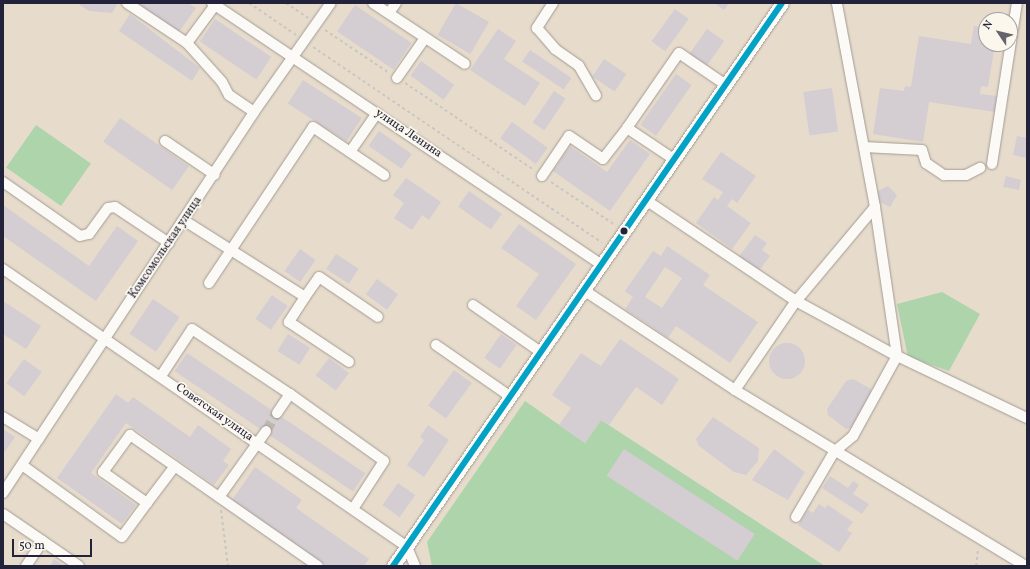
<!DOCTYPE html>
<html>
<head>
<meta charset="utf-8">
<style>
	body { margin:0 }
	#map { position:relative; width:1030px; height:569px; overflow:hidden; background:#e7dccb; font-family:Vollkorn,serif }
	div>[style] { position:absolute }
	.green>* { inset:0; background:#add4ab; transform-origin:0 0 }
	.building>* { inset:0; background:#d4cdd2; transform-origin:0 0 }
	.round { border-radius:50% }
	.minor-tunnel>* { height:10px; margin-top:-5px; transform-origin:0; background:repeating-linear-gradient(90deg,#c0b7ae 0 10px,transparent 0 15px) }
	.path>* { height:2px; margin-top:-1px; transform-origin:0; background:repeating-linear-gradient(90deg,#c8c6c4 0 3px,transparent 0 6px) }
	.roads { filter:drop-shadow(0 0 1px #a29b95) drop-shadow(0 0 1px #a29b95) }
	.minor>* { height:10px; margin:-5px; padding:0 5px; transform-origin:5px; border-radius:5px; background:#fbfaf7 }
	.major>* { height:13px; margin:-6.5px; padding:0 6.5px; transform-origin:6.5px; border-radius:6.5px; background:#fbfaf7 }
	.bus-1>* { height:6px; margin:-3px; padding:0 3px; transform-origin:3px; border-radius:3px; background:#02a2c7 }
	.dots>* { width:11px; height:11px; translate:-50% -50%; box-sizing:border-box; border:2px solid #fbf7ec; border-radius:50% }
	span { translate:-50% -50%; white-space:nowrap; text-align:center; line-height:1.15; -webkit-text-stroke:3.5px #fbf7ec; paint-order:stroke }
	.street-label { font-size:12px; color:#22223b }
	.frame { position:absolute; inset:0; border:4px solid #22223b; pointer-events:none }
	.north { position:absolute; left:978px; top:12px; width:40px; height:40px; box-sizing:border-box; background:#fbf7ec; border:1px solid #a4a2a5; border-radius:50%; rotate:305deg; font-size:11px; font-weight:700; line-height:16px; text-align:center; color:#22223b }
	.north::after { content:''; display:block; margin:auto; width:14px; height:18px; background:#67636d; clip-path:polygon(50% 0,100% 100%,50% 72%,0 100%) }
	.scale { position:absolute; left:12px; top:539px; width:80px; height:18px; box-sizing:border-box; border:2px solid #22223b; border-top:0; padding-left:5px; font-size:12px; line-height:14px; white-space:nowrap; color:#22223b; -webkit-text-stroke:3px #fbf7ec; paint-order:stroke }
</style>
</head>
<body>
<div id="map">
	<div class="green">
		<div style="left:36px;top:125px;width:67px;height:52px;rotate:35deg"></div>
		<div style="clip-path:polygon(942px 292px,980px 314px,949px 371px,908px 357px,897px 304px)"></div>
		<div style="clip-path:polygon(525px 401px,585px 443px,601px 420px,825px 566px,432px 566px,427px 542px)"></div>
	</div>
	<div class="building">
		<div style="clip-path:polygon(77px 3px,118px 3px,112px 13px,89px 11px)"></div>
		<div style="clip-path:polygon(137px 3px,188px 3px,196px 8px,179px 32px)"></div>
		<div style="left:456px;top:3px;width:38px;height:37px;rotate:30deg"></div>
		<div style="clip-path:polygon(714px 3px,729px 3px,724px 10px)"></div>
		<div style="left:355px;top:5px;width:68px;height:32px;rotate:34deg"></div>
		<div style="left:675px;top:9px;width:17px;height:40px;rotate:36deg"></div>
		<div style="clip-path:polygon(130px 14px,200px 68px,192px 81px,119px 31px)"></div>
		<div style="left:215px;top:19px;width:68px;height:27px;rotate:34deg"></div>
		<div style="clip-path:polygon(974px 26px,986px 28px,986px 44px,995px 44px,988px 87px,981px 86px,980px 94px,997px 96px,995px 112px,929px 102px,923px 142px,873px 134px,880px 88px,904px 91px,905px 86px,911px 87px,919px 36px,971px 44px)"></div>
		<div style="clip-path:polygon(498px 29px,516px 41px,504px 59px,540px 83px,525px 106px,470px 70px)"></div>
		<div style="left:707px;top:29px;width:21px;height:30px;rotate:35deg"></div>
		<div style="left:530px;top:50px;width:50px;height:14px;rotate:34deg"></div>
		<div style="left:604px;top:59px;width:27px;height:21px;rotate:34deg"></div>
		<div style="left:421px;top:61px;width:41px;height:18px;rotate:36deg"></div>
		<div style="left:676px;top:74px;width:19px;height:62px;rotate:35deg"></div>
		<div style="left:303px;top:80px;width:70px;height:28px;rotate:33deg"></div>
		<div style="left:832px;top:88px;width:44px;height:29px;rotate:82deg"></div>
		<div style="left:554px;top:91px;width:14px;height:38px;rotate:34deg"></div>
		<div style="left:120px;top:118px;width:84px;height:29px;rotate:35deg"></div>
		<div style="left:512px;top:122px;width:44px;height:20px;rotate:36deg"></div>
		<div style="left:379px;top:131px;width:40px;height:18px;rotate:35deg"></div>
		<div style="clip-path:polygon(1017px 136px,1027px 138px,1027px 158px,1013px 155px)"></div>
		<div style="clip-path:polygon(630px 140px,650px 154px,610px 211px,553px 171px,570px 146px,607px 172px)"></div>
		<div style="clip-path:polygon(721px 152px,756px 176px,737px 203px,732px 199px,727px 206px,751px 223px,732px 249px,696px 223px,714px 197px,718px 200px,723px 192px,702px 179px)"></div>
		<div style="clip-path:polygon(1006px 176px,1021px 180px,1019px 190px,1003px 187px)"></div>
		<div style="clip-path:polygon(406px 178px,441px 202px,429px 220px,422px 215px,412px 230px,394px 218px,404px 203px,393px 195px)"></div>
		<div style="clip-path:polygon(888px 186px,897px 195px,890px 207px,878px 201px,876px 192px)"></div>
		<div style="left:469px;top:191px;width:40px;height:19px;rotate:35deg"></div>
		<div style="clip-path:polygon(3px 205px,89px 266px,117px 226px,138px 241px,96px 301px,3px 236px)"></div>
		<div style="clip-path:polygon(519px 224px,576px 264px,536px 320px,516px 306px,539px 274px,501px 248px)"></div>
		<div style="clip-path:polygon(755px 235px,767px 243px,762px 250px,770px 256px,758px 272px,738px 258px)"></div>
		<div style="clip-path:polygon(evenodd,667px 246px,710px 275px,703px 285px,758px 322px,730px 363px,676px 326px,668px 338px,625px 309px,633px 297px,625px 291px,653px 251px,661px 256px,667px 246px,665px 267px,682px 278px,662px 308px,645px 297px,665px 267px)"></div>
		<div style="left:300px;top:249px;width:19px;height:27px;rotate:35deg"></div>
		<div style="left:336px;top:254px;width:27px;height:18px;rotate:33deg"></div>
		<div style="left:377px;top:279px;width:26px;height:19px;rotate:36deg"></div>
		<div style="left:272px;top:295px;width:19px;height:29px;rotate:35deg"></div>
		<div style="left:153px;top:299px;width:32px;height:42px;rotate:34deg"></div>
		<div style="clip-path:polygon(3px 301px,41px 326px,26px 349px,3px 334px)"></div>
		<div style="left:288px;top:334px;width:26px;height:20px;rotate:32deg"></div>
		<div style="left:501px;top:334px;width:19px;height:29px;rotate:35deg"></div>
		<div style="clip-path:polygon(620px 339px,679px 379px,662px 405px,636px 387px,609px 425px,601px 420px,585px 443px,559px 425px,571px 408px,552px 395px,581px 353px,601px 366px)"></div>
		<div class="round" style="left:769px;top:343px;width:36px;height:36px"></div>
		<div style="left:187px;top:353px;width:215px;height:22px;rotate:34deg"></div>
		<div style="left:329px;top:358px;width:25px;height:22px;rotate:37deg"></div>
		<div style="left:24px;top:359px;width:22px;height:30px;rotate:36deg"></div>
		<div style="left:454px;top:370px;width:22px;height:44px;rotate:36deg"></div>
		<div style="clip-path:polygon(853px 379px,871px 389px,872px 399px,853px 427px,846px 429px,828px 415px,827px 409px,846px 381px)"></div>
		<div style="clip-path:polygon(116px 394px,128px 403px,133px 397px,190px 437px,198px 425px,231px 449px,223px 461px,229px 465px,214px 485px,126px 423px,91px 473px,136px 505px,122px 524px,57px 478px)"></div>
		<div style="clip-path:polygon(713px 417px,759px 448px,758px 461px,746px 475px,734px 472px,699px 446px,696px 439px)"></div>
		<div style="clip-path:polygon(428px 425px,449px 440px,424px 477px,407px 465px,424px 440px,420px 437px)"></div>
		<div style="clip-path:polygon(3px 429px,15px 437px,3px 454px)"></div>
		<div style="left:624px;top:449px;width:156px;height:32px;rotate:33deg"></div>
		<div style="clip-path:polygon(774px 449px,805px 472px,788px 500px,752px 480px)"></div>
		<div style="clip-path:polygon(255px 467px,302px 500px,296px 508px,369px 559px,364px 566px,327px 566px,232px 500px)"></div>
		<div style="clip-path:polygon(830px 476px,848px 488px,853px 481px,859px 485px,853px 494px,869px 504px,862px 514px,822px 488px)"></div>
		<div style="left:398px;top:483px;width:21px;height:27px;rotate:35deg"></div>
		<div style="clip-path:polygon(819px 504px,825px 508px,828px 505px,853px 522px,847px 530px,852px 533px,839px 552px,798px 525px,808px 510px,813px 513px)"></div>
		<div style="clip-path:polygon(54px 559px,64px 566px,50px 566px)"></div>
	</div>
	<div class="minor-tunnel">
		<div style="left:266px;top:431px;width:21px;rotate:-59deg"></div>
	</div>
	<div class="path">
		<div style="left:249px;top:3px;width:57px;rotate:34.2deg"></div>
		<div style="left:286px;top:3px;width:27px;rotate:34deg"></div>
		<div style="left:325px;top:30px;width:77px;rotate:33.9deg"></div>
		<div style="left:313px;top:47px;width:349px;rotate:34.1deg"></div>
		<div style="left:405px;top:83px;width:156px;rotate:34deg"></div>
		<div style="left:551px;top:182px;width:77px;rotate:33.9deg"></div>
		<div style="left:221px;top:510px;width:56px;rotate:82.9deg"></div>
		<div style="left:976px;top:566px;width:17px;rotate:-83deg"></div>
	</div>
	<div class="roads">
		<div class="minor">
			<div style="left:127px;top:3px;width:72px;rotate:33.7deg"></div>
			<div style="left:187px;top:43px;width:52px;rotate:48.1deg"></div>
			<div style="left:222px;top:82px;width:15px;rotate:62deg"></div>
			<div style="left:229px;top:95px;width:30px;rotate:34deg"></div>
			<div style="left:212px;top:3px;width:471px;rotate:33.9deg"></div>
			<div style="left:373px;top:3px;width:110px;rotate:33.5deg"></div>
			<div style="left:553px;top:3px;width:30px;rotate:123deg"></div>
			<div style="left:537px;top:28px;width:28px;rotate:49deg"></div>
			<div style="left:555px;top:49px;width:29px;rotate:35deg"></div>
			<div style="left:579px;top:66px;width:34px;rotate:60deg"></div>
			<div style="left:389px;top:13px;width:12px;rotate:-55deg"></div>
			<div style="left:187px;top:43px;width:47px;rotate:-53.6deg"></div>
			<div style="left:397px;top:78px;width:49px;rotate:-55deg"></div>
			<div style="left:627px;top:128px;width:91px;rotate:-55.3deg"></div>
			<div style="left:679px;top:53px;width:57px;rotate:34.2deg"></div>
			<div style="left:165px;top:141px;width:60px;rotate:34.2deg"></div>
			<div style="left:864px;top:147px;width:58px;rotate:3deg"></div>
			<div style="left:922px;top:150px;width:14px;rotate:73deg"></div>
			<div style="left:926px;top:163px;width:22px;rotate:34deg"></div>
			<div style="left:944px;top:175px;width:22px"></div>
			<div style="left:966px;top:175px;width:16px;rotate:-27deg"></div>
			<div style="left:350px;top:152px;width:47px;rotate:-55.3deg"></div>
			<div style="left:992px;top:164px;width:163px;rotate:-81.2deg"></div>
			<div style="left:542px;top:176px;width:48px;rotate:-56deg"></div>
			<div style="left:569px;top:136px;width:41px;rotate:34.1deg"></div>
			<div style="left:603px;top:159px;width:39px;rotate:-52deg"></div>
			<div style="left:627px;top:128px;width:58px;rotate:33.7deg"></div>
			<div style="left:3px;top:182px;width:94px;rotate:35deg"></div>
			<div style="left:80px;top:236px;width:9px;rotate:-13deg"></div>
			<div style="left:89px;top:234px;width:32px;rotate:-54deg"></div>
			<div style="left:108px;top:208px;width:7px;rotate:-8deg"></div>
			<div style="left:115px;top:207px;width:65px;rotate:33.7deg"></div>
			<div style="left:875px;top:207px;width:123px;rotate:130deg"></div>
			<div style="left:796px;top:301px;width:115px;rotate:28.6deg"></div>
			<div style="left:897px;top:356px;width:144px;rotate:25.5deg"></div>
			<div style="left:185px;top:221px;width:142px;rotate:32.3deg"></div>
			<div style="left:305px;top:297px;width:30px;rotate:123deg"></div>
			<div style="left:289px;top:322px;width:72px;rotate:33.7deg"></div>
			<div style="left:3px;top:269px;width:490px;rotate:34.5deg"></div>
			<div style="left:407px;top:547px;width:21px;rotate:67deg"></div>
			<div style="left:209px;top:283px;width:187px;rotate:-56.3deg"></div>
			<div style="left:313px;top:127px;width:86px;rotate:34.1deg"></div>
			<div style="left:585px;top:291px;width:180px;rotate:33.4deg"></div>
			<div style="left:735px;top:390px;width:108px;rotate:-55.6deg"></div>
			<div style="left:796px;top:301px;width:179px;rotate:-146.1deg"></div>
			<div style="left:305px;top:297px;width:24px;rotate:-55deg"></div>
			<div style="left:319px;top:277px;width:71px;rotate:34.1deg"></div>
			<div style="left:473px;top:305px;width:84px;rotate:34.8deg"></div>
			<div style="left:436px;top:345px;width:91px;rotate:34.7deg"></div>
			<div style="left:161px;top:376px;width:56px;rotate:-56.6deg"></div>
			<div style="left:192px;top:329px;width:118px;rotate:33.6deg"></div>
			<div style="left:735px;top:390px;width:340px;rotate:31.2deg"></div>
			<div style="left:277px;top:413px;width:23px;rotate:-56deg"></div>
			<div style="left:290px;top:394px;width:115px;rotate:35.5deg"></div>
			<div style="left:384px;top:461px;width:57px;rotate:122.9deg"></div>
			<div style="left:3px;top:417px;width:42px;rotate:31.4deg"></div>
			<div style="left:22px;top:465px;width:123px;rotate:35.8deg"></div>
			<div style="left:122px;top:537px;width:42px;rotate:-53.7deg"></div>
			<div style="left:147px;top:503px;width:54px;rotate:-144.8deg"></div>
			<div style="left:103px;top:472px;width:46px;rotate:-53.9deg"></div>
			<div style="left:130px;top:435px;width:229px;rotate:34.9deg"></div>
			<div style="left:3px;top:493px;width:456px;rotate:-56.6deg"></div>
			<div style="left:254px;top:112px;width:133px;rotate:-54.8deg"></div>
			<div style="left:219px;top:497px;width:81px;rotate:-54.5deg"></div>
			<div style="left:147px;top:503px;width:46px;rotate:-52.9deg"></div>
			<div style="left:3px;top:514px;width:92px;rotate:34.4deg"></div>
			<div style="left:796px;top:517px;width:75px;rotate:-59.7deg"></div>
			<div style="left:834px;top:452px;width:25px;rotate:-40deg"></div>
			<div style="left:853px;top:436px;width:91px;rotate:-61.2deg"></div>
			<div style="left:897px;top:356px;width:151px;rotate:-98.4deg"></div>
			<div style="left:875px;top:207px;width:208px;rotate:-100.6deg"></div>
			<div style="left:26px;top:566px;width:30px;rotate:-56deg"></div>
		</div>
		<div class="major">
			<div style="left:393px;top:566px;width:684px;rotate:-55.36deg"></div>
		</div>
	</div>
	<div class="bus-1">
		<div style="left:393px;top:566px;width:684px;rotate:-55.36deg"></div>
	</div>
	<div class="dots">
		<div style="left:624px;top:231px;background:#22223b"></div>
	</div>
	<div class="street-label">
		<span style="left:408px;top:134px;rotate:34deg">улица Ленина</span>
		<span style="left:166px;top:248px;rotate:-56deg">Комсомольская улица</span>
		<span style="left:214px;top:413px;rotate:35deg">Советская улица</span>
	</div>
	<div class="frame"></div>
	<div class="north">N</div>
	<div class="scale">50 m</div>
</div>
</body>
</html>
